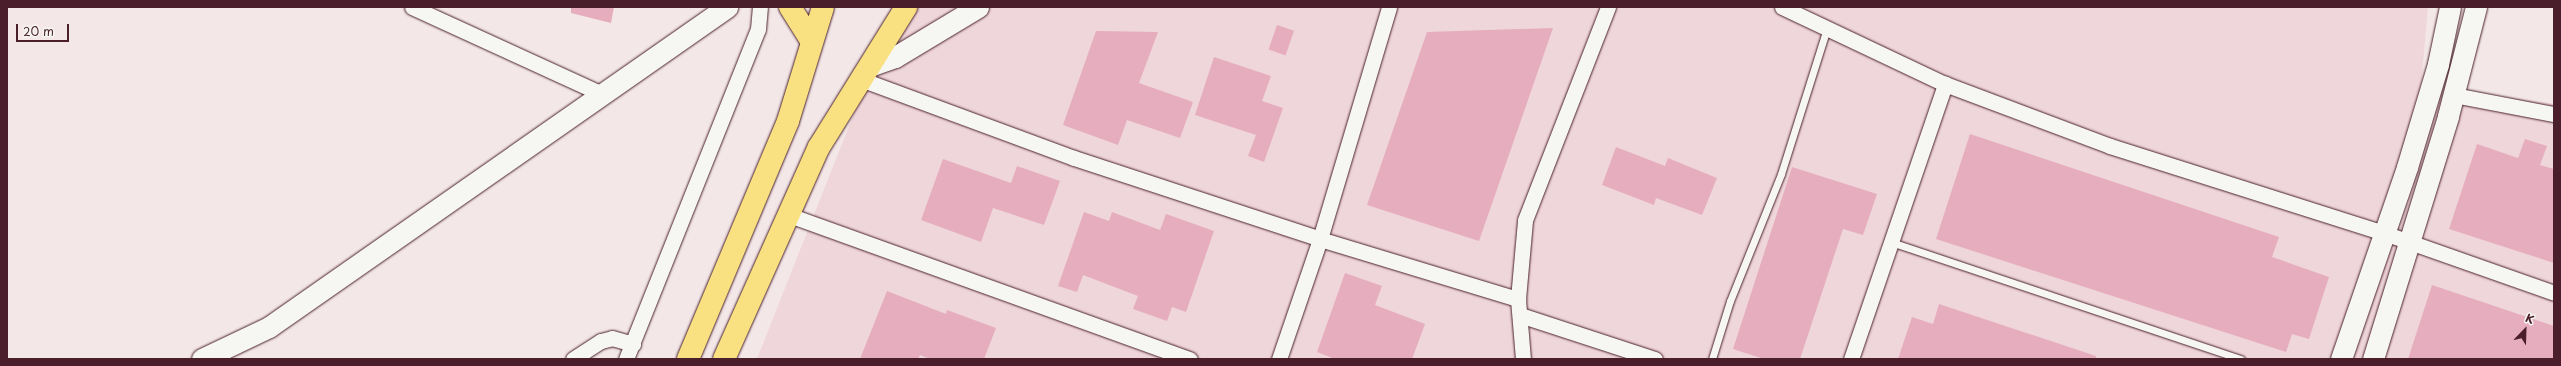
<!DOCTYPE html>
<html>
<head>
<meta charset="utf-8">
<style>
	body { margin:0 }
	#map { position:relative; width:2561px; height:366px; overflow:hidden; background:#f3e7e8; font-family:"Playpen Sans",sans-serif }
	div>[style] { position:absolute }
	.built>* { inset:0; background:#efd6db }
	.building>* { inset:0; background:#e6adbe; transform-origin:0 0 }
	.roads { filter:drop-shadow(0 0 1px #4a1f2b) drop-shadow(0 0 1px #4a1f2b) }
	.lane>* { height:7px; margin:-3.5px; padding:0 3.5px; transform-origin:3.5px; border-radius:3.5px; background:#f6f6f2 }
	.street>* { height:15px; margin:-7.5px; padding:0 7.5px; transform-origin:7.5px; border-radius:7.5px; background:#f6f6f2 }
	.secondary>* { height:21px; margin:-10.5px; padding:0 10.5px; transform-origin:10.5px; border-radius:10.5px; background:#f6f6f2 }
	.primary>* { height:22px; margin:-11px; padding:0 11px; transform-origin:11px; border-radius:11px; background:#f9e181 }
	span { translate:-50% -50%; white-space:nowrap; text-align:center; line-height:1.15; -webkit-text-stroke:3px #f6f6f2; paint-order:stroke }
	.frame { position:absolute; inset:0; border:8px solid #4a1f2b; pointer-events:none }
	.north { position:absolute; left:2505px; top:310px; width:40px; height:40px; -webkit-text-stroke:3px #f6f6f2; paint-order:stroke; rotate:23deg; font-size:11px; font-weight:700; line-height:16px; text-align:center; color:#4a1f2b }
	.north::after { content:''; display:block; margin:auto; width:14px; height:18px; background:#4a1f2b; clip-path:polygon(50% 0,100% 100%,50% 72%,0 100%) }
	.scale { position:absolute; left:16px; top:24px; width:53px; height:18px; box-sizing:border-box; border:2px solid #4a1f2b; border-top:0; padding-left:5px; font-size:12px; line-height:14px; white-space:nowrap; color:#4a1f2b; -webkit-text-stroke:3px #f6f6f2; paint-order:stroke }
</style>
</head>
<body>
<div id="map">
	<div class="built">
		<div style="clip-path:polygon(896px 7px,2428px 7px,2421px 86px,2554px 104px,2554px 359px,757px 359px)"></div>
	</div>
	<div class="building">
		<div style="clip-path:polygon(571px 7px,614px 7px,611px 23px,571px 13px)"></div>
		<div style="left:1277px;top:25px;width:18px;height:26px;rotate:19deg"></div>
		<div style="clip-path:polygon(1553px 28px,1479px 241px,1367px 205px,1427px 32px)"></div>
		<div style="clip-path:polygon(1096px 31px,1158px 32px,1139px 83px,1193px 102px,1180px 138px,1127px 120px,1118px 145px,1063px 125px)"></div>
		<div style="clip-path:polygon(1214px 57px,1271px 76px,1262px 101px,1283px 108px,1264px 162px,1248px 156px,1256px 135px,1195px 115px)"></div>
		<div style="clip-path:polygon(1970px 134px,2279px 237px,2272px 257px,2329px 277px,2309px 339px,2292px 334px,2286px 352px,1936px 239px)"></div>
		<div style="clip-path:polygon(2525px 139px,2547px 146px,2540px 165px,2554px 169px,2554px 263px,2449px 229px,2477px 144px,2518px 158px)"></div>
		<div style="clip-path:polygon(1616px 147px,1665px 166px,1668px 158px,1717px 178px,1702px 215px,1656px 198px,1654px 205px,1602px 185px)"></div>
		<div style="clip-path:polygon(943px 159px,1011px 183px,1017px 166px,1060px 181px,1044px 225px,993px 208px,981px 242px,921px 220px)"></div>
		<div style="clip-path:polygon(1792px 167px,1877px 194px,1863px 235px,1843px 229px,1800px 359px,1764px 359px,1733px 349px)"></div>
		<div style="clip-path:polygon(1084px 212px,1109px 221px,1112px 212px,1160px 230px,1166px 214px,1214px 231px,1186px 312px,1172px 307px,1167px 321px,1133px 309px,1138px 296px,1083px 275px,1077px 292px,1058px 286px)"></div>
		<div style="clip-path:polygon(1345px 273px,1382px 286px,1375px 305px,1425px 324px,1412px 359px,1335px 359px,1317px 352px)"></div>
		<div style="clip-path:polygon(2432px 285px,2554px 326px,2554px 359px,2408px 359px)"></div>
		<div style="clip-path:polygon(887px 291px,946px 314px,947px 310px,996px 328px,984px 359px,930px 359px,920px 355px,918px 359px,860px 359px)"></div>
		<div style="clip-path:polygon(1939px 304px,2096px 356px,2096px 359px,1898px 359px,1912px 317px,1933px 324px)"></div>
	</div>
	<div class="roads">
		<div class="lane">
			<div style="left:1891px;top:242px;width:369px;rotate:18.5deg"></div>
			<div style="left:1712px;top:359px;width:61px;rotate:-72.8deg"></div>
			<div style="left:1730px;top:301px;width:137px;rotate:-68.1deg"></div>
			<div style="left:1781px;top:174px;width:153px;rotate:-72.5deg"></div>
		</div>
		<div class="street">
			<div style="left:412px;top:7px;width:209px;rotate:24.6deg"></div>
			<div style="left:1782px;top:7px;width:180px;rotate:25.3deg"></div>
			<div style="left:1945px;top:84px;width:176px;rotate:20.6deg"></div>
			<div style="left:2110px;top:146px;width:287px;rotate:17.6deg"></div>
			<div style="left:2384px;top:233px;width:180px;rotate:19.4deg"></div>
			<div style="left:863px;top:80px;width:225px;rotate:20.3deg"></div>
			<div style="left:1074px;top:158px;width:259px;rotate:18.2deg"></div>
			<div style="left:1320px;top:239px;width:207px;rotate:16.9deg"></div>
			<div style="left:2454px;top:95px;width:102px;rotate:10.8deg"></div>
			<div style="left:789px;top:215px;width:426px;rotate:19.8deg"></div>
			<div style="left:1520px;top:315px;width:142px;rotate:18.1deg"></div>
			<div style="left:573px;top:359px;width:33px;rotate:-33deg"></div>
			<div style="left:601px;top:341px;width:11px;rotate:-15deg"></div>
			<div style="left:612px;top:338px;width:22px;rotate:16deg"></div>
			<div style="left:626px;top:359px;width:355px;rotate:-68.2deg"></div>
			<div style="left:758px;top:29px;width:22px;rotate:-85deg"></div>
			<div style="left:1279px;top:359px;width:127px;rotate:-71.1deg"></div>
			<div style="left:1320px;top:239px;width:242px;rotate:-73.4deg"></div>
			<div style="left:1523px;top:359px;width:60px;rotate:-94.8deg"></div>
			<div style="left:1518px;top:299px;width:79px;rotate:-84.9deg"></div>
			<div style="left:1525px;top:220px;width:229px;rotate:-68.7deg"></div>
			<div style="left:1851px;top:359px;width:291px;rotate:-71.1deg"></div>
		</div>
		<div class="secondary">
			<div style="left:872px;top:65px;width:24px;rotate:-19deg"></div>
			<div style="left:895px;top:57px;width:97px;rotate:-31.1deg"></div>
			<div style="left:202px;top:359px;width:74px;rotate:-25.5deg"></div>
			<div style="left:269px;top:327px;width:559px;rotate:-34.94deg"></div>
			<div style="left:2341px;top:359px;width:203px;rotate:-71deg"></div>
			<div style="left:2407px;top:167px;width:108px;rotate:-73.2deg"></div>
			<div style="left:2438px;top:64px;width:58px;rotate:-78.1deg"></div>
			<div style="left:2373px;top:359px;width:254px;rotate:-72.8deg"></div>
			<div style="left:2448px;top:116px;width:113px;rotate:-75.6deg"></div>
		</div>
		<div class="primary">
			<div style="left:790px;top:7px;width:41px;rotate:57.8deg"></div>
			<div style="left:688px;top:359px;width:258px;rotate:-67.2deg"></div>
			<div style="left:788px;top:121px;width:119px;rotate:-72.9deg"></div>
			<div style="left:724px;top:359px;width:232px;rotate:-65.9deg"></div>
			<div style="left:819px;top:147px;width:165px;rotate:-58.1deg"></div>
		</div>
	</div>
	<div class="frame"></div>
	<div class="north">K</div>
	<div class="scale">20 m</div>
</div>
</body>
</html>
